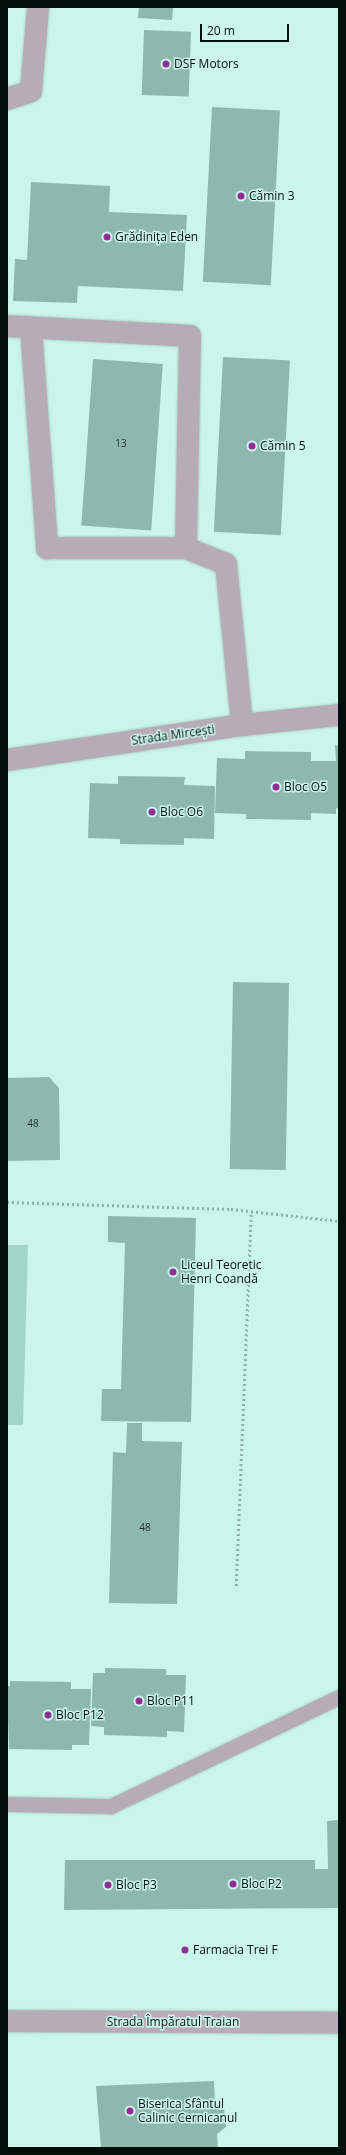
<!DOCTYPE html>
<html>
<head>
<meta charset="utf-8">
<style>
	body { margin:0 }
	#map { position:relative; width:346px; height:2155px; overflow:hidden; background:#cbf5ea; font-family:"Open Sans",sans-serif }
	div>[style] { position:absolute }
	.green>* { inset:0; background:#a1d5c8 }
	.building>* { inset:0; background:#8fb8ad; transform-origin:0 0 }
	.path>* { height:2.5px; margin-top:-1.25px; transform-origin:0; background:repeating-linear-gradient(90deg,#8eafa6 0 2px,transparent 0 5px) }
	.roads { filter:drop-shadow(0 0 1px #abd0c6) drop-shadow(0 0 1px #abd0c6) }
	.service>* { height:15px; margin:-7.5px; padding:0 7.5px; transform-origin:7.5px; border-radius:7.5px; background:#b7abb7 }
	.minor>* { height:22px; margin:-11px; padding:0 11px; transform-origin:11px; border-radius:11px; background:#b7abb7 }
	.tertiary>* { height:22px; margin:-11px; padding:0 11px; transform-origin:11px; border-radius:11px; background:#b7abb7 }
	.dots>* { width:11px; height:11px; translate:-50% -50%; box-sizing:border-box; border:2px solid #cbf5ea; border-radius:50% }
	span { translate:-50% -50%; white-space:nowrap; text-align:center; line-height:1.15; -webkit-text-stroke:3px #cbf5ea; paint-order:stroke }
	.number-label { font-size:10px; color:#253934 }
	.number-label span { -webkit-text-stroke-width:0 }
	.poi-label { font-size:12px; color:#020f0b }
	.left { translate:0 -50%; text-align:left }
	.street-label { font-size:12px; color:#020f0b }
	.frame { position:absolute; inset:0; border:8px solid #020f0b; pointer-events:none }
	.scale { position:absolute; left:200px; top:24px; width:89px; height:18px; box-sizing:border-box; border:2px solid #020f0b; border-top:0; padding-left:5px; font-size:12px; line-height:14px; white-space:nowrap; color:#020f0b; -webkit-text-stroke:3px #cbf5ea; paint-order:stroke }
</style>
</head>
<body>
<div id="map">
	<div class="green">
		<div style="clip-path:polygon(7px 1245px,28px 1245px,23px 1425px,7px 1425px)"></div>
	</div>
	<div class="building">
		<div style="clip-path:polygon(139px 7px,173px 7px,172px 20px,138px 18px)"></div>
		<div style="left:144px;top:30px;width:47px;height:65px;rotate:2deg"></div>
		<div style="left:212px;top:107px;width:68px;height:175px;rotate:3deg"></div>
		<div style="clip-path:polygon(31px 182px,110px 186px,109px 212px,187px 215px,183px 291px,78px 286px,77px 303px,13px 301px,15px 259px,27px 260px)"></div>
		<div style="left:223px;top:357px;width:67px;height:175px;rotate:3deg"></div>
		<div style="left:93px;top:359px;width:70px;height:167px;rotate:4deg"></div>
		<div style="clip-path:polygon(335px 745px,339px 746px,339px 809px,336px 808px,336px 814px,311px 813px,311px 820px,246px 819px,246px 814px,215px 813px,217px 758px,245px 759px,245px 751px,311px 752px,311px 761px,336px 761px)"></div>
		<div style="clip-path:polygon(118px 776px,185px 777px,184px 785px,215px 786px,214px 839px,184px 838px,184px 845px,120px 844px,120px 839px,88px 838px,90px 783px,118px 784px)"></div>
		<div style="left:233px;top:982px;width:56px;height:187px;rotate:1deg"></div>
		<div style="clip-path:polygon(49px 1077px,59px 1088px,60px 1160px,7px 1161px,7px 1078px)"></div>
		<div style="clip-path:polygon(108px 1216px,196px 1218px,191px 1422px,101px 1421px,102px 1389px,121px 1389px,125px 1243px,108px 1242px)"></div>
		<div style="clip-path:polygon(127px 1423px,142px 1423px,142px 1441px,182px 1442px,177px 1604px,109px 1603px,113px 1452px,126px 1453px)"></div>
		<div style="clip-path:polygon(105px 1668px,166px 1669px,166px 1675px,186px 1675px,184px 1732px,167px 1731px,167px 1737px,104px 1735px,104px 1727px,91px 1726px,93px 1673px,105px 1673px)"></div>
		<div style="clip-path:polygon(10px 1681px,71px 1682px,71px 1689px,91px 1689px,89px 1745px,72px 1745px,72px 1750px,9px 1749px,7px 1686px,10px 1686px)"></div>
		<div style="clip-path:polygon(339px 1820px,339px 1908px,64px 1910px,65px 1860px,315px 1860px,315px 1869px,328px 1869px,327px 1821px)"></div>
		<div style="clip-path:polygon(214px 2081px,215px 2104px,224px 2108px,226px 2127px,217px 2134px,218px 2148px,101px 2148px,96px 2086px)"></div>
	</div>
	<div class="path">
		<div style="left:7px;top:1202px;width:224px;rotate:1.8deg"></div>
		<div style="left:231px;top:1209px;width:109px;rotate:6.3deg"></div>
		<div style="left:236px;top:1586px;width:374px;rotate:-87.7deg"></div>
	</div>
	<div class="roads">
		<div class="service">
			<div style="left:7px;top:1804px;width:104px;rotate:1.1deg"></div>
			<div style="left:111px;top:1806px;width:253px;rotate:-25.6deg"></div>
		</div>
		<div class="minor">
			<div style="left:7px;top:99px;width:25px;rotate:-18deg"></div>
			<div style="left:31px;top:91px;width:84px;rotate:-85.2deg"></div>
			<div style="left:7px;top:326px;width:183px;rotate:3.1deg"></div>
			<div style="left:190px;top:336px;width:212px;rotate:91.1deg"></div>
			<div style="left:186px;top:548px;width:43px;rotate:21.8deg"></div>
			<div style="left:226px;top:564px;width:162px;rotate:84.3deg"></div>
			<div style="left:31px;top:328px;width:221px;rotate:85.8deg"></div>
			<div style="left:47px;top:548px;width:139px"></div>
		</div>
		<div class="tertiary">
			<div style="left:7px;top:760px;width:238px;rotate:-8.5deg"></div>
			<div style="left:242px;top:725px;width:98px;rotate:-5.9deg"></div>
			<div style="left:7px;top:2021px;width:332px;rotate:0.3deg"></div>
		</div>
	</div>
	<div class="dots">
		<div style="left:166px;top:64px;background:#912d94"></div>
		<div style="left:241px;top:196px;background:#912d94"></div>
		<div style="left:107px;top:237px;background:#912d94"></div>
		<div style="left:252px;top:446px;background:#912d94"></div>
		<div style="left:276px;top:787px;background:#912d94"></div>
		<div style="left:152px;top:812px;background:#912d94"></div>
		<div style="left:173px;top:1272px;background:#912d94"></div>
		<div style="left:139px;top:1701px;background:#912d94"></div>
		<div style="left:48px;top:1715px;background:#912d94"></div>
		<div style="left:233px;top:1884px;background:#912d94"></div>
		<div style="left:108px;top:1885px;background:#912d94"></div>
		<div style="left:185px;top:1950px;background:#912d94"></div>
		<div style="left:130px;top:2111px;background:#912d94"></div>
	</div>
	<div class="number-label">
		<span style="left:121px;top:444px">13</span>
		<span style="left:33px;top:1124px">48</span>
		<span style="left:145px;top:1528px">48</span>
	</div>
	<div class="poi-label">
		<span class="left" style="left:174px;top:64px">DSF Motors</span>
		<span class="left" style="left:249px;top:196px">Cămin 3</span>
		<span class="left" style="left:115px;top:237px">Grădinița Eden</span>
		<span class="left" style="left:260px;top:446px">Cămin 5</span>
		<span class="left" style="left:284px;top:787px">Bloc O5</span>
		<span class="left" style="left:160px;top:812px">Bloc O6</span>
		<span class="left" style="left:181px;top:1272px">Liceul Teoretic<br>Henri Coandă</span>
		<span class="left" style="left:147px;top:1701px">Bloc P11</span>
		<span class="left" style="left:56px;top:1715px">Bloc P12</span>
		<span class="left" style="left:241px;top:1884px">Bloc P2</span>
		<span class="left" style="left:116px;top:1885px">Bloc P3</span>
		<span class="left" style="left:193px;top:1950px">Farmacia Trei F</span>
		<span class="left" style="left:138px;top:2111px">Biserica Sfântul<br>Calinic Cernicanul</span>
	</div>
	<div class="street-label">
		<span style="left:173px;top:735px;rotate:-8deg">Strada Mircești</span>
		<span style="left:173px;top:2022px">Strada Împăratul Traian</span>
	</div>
	<div class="frame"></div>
	<div class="scale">20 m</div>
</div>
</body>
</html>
